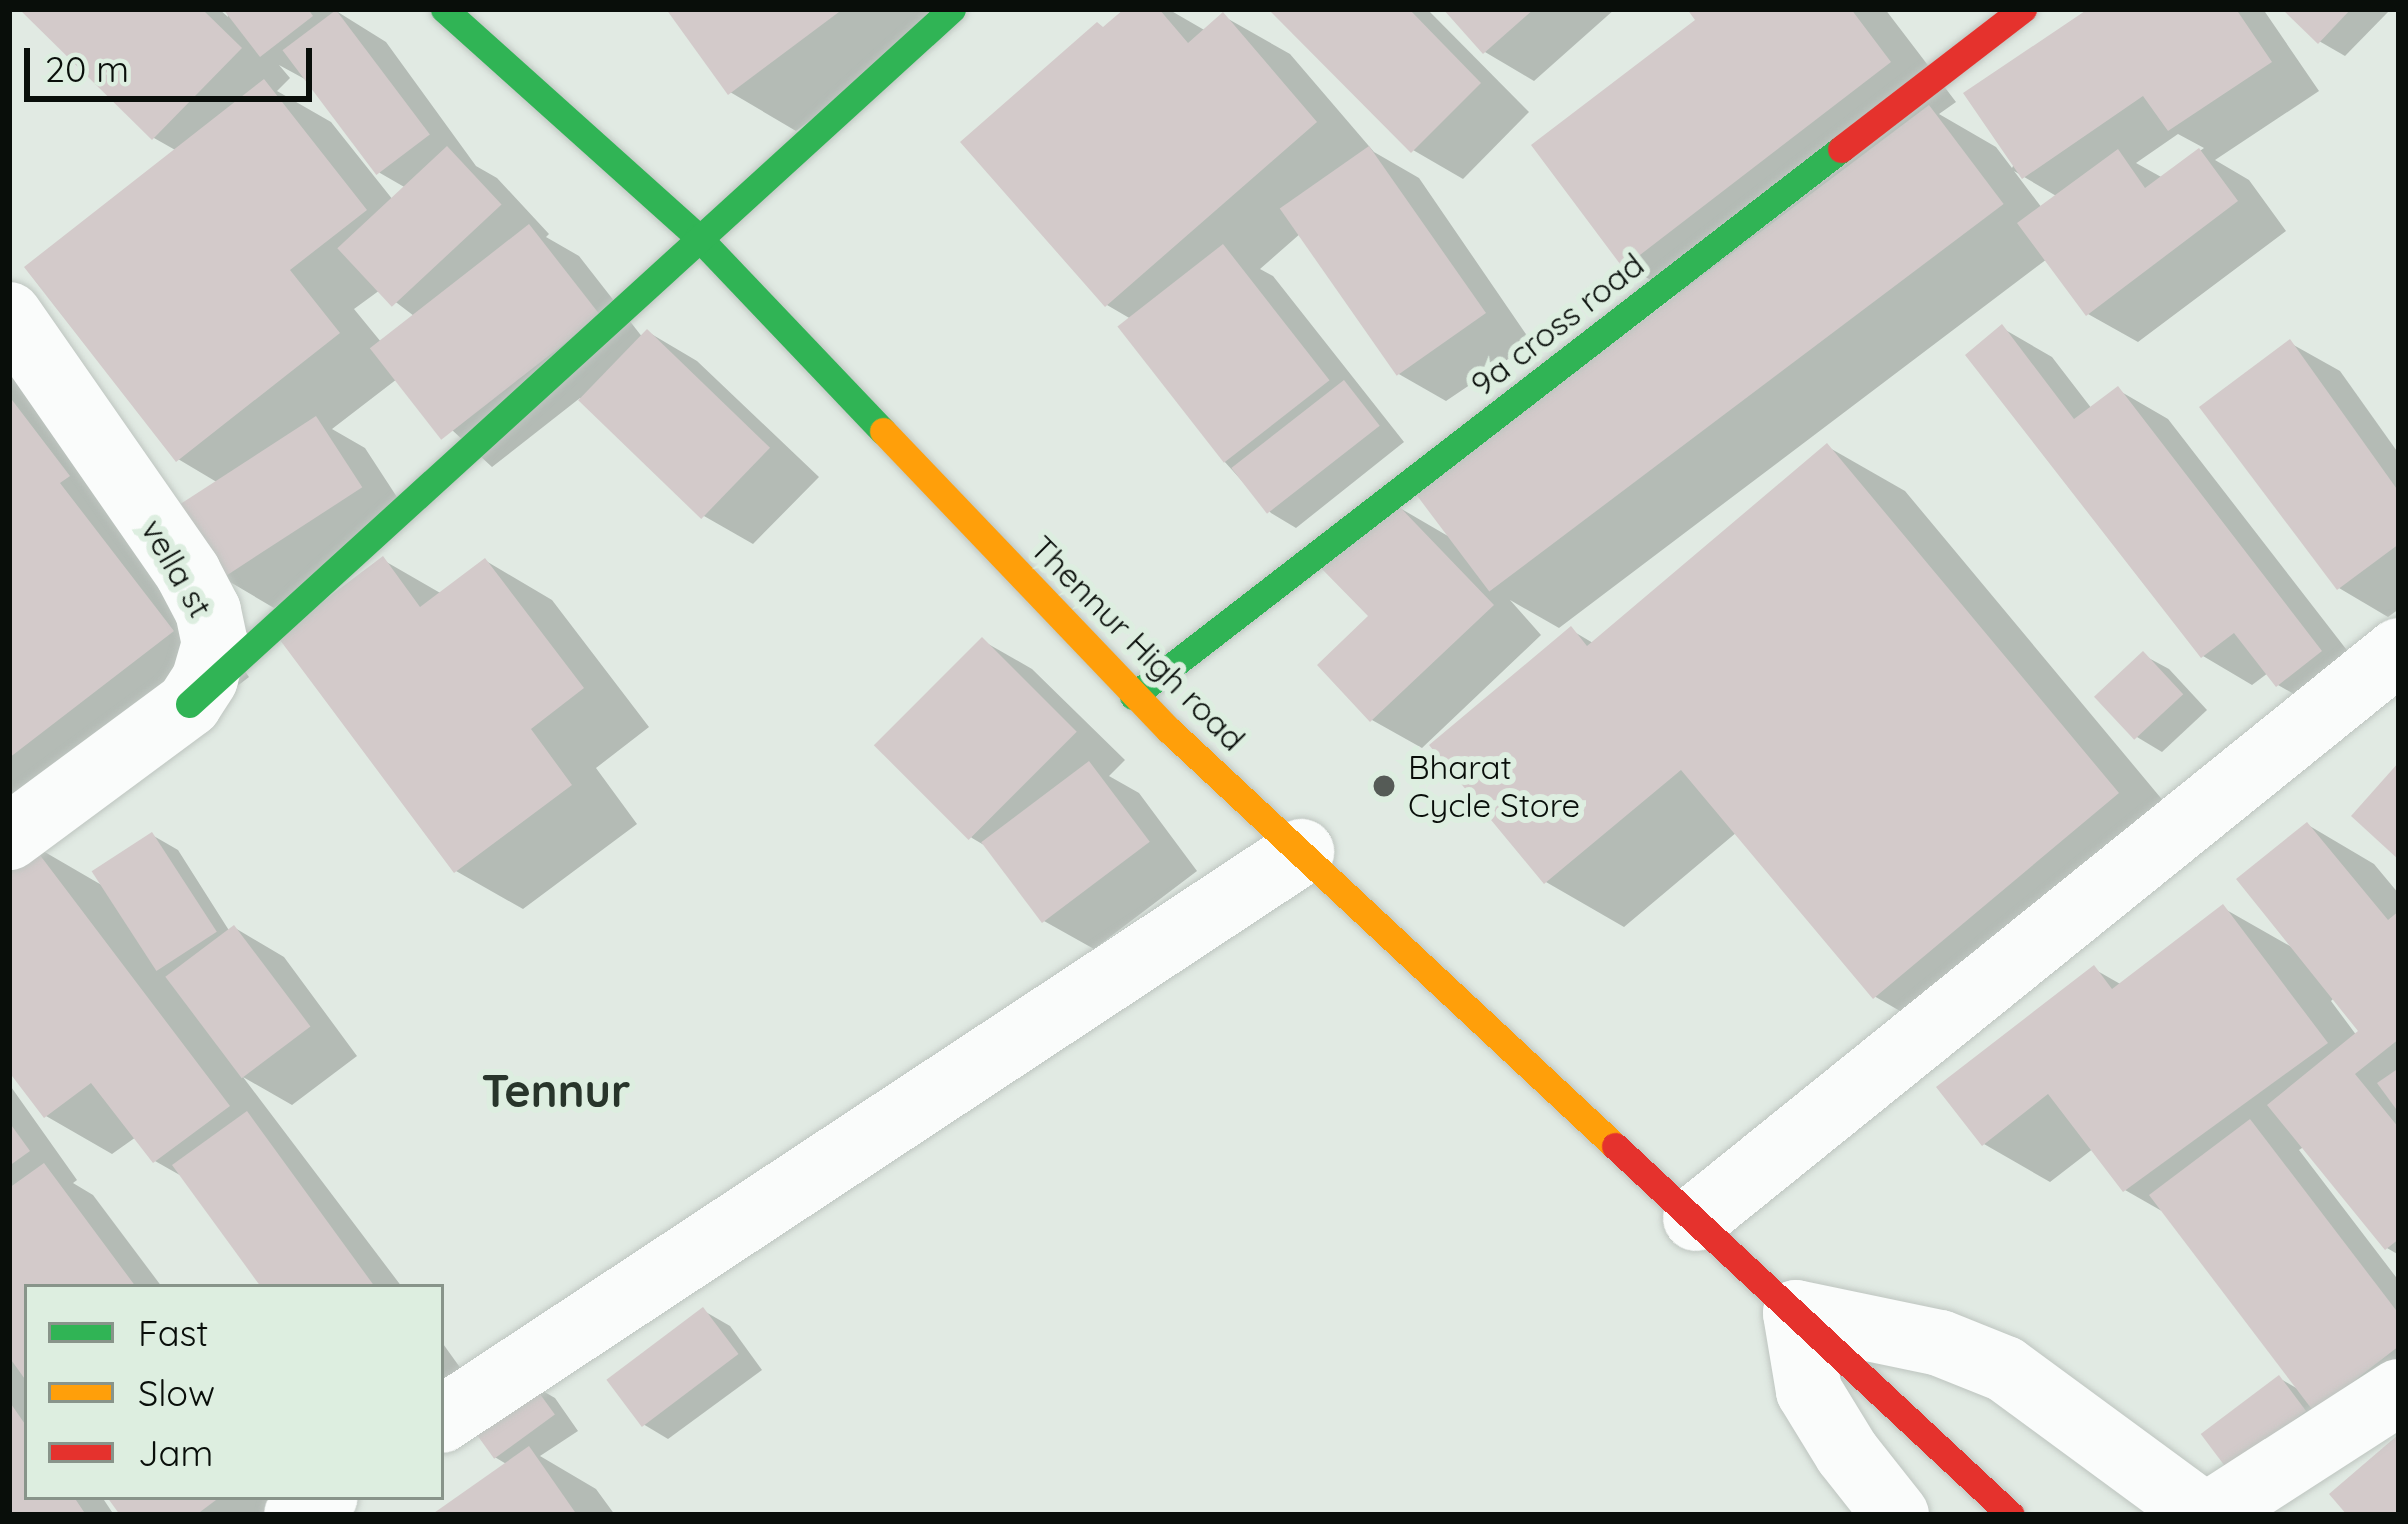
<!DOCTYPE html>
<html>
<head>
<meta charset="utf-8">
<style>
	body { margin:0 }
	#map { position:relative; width:2408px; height:1524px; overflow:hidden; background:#e1eae3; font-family:Quicksand,sans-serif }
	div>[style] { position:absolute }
	.shadow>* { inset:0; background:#0003 }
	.building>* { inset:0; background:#d3caca; transform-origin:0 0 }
	.roads { filter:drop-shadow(0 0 3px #bec5c0) drop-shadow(0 0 3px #bec5c0) }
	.street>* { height:66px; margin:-33px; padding:0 33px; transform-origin:33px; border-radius:33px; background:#fafcfb }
	.fast>* { height:27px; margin:-13.5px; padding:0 13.5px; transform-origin:13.5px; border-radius:13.5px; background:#30b455 }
	.slow>* { height:27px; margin:-13.5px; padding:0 13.5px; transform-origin:13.5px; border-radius:13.5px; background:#ff9f0a }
	.jam>* { height:27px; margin:-13.5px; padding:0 13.5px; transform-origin:13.5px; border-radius:13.5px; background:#e5322d }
	.dots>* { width:33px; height:33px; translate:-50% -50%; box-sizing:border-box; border:6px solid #ddeee0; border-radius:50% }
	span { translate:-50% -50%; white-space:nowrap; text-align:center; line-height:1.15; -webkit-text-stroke:12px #ddeee0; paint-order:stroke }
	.street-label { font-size:33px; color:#090e0a }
	.poi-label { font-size:33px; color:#090e0a }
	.left { translate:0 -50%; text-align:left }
	.district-label { font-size:45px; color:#28352b; font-weight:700 }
	.frame { position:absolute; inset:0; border:12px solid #090e0a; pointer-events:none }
	.legend { position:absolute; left:24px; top:1284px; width:420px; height:216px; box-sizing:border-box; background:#ddeee0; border:3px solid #88948a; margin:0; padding:15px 21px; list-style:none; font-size:36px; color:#090e0a }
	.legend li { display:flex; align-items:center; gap:24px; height:60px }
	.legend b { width:60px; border:3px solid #88948a }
	.scale { position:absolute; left:24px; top:48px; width:288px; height:54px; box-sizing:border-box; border:6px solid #090e0a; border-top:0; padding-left:15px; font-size:36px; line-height:42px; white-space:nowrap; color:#090e0a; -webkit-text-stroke:9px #ddeee0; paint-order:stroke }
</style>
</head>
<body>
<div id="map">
	<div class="shadow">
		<div style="clip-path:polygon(evenodd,23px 9px,219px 9px,228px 17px,227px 9px,333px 9px,386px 42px,476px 166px,497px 178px,549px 234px,546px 237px,579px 256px,643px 338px,648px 332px,697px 361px,819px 477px,753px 544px,704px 516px,580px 398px,492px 467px,397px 379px,332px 429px,365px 448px,410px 517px,274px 608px,225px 579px,220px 484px,178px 459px,177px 151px,154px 138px,23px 9px,279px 65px,312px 83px,380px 173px,406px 188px,393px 200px,331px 122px,277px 91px,290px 78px,279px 65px,23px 9px,380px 290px,414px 316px,381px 342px,354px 309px,380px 290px)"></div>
		<div style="clip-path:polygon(669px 9px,961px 9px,796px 131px,730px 92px)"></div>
		<div style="clip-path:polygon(1129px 9px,1168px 9px,1206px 31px,1223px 16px,1290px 54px,1374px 152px,1419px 178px,1532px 343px,1446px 401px,1397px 373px,1301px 233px,1260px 269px,1273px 276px,1404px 442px,1296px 528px,1271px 513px,1224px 461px,1131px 319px,1107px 305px,1104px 30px)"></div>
		<div style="clip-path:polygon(1273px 9px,1427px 9px,1529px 112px,1463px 179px,1413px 150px)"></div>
		<div style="clip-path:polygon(1447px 9px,1615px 9px,1534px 81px,1485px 52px)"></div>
		<div style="clip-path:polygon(evenodd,1691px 9px,1885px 9px,1956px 102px,1939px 114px,1996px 147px,2012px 168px,2093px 9px,2263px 9px,2319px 91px,2215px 160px,2249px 180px,2286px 231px,2138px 342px,2088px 314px,2047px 259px,1559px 628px,1510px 600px,1541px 635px,1422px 748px,1372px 720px,1321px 665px,1372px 616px,1393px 504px,1453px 539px,1680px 297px,1625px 265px,1699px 20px,1691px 9px,2178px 134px,2204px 148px,2163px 178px,2136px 163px,2178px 134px,1691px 9px,2014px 171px,2058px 197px,2042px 208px,2014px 171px)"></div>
		<div style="clip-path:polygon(2287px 9px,2387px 9px,2389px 11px,2345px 56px,2319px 41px)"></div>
		<div style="clip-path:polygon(9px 326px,249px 677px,31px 844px,105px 887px,152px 835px,178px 850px,230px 932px,235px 928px,284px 957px,357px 1056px,292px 1105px,243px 1077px,402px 1287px,264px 1287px,185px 1178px,155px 1161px,136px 1137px,112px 1154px,46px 1116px,9px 1066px)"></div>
		<div style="clip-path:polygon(2002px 328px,2052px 357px,2092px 409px,2118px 390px,2168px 419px,2370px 680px,2327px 713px,2278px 685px,2268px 673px,2252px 685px,2203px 656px)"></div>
		<div style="clip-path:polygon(2290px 343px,2340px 371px,2399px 454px,2399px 609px,2388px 617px,2339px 588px)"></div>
		<div style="clip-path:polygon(1828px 447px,1905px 491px,2195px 839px,1952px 1041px,1874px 996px,1737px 832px,1624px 927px,1546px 882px,1433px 745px,1571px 630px,1593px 643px)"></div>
		<div style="clip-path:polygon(383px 560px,442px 594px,486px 561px,552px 600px,649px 727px,596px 768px,637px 824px,523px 909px,456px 871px)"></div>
		<div style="clip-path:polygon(983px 641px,1032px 669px,1125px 760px,1109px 776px,1139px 793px,1197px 871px,1094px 949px,1044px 921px,989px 848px,972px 838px,880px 746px)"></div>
		<div style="clip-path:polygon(2143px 655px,2169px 669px,2207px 710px,2162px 752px,2137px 737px)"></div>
		<div style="clip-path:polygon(evenodd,2308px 825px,2374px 864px,2399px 894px,2399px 1255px,2387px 1248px,2305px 1146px,2299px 1150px,2399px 1281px,2399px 1412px,2256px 1483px,2279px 1378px,2303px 1392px,2167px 1214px,2125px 1190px,2094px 1148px,2050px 1182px,1984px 1144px,2094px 969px,2122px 985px,2223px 908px,2297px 950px,2308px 825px,2335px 997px,2363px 1032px,2357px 1036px,2331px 1001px,2335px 997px)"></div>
		<div style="clip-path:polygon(9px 1084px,77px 1180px,73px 1183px,93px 1195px,162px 1287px,27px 1287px,27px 1497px,102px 1497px,114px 1515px,9px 1515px)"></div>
		<div style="clip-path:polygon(704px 1311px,730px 1326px,762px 1370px,668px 1439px,643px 1424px)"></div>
		<div style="clip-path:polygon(441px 1341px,469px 1380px,441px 1400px)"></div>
		<div style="clip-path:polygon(529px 1383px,555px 1398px,578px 1431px,540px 1456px,596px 1489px,615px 1515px,437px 1515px,508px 1465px,493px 1456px)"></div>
		<div style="clip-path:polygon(111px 1497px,307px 1497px,283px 1515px,124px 1515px)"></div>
	</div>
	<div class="building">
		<div style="clip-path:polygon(19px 9px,202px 9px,242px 48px,152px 140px)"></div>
		<div style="clip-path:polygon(223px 9px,308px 9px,313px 16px,260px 57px)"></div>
		<div style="clip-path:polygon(666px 9px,843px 9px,728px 95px)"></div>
		<div style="clip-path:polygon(1124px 9px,1159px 9px,1188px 43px,1223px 12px,1317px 122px,1105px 307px,960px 142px,1097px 22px,1103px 27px)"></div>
		<div style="clip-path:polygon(1268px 9px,1409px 9px,1481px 83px,1411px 153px)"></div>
		<div style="clip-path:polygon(1443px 9px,1534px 9px,1483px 54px)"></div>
		<div style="clip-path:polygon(1687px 9px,1851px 9px,1891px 62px,1623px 268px,1531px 145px,1695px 20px)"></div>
		<div style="clip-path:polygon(2088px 9px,2236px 9px,2272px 62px,2168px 131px,2143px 96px,2022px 179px,1963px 93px)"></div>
		<div style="clip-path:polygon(2282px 9px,2351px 9px,2318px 44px)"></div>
		<div style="left:336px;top:10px;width:156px;height:67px;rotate:53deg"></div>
		<div style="clip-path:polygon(264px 79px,367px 210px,290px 270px,340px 333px,176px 462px,24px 267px)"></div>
		<div style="left:1929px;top:105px;width:124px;height:644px;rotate:53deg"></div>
		<div style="left:447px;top:146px;width:80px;height:150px;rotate:47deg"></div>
		<div style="left:1369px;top:146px;width:204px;height:109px;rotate:55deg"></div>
		<div style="clip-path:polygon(2199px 148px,2238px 201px,2086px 316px,2017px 223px,2118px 149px,2145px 188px)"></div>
		<div style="left:529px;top:224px;width:116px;height:202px;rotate:52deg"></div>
		<div style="left:1223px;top:244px;width:173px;height:134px;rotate:52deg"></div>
		<div style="clip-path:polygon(2002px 324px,2074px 419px,2118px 386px,2322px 651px,2276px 687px,2234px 633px,2201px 658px,1965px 355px)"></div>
		<div style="left:647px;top:329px;width:171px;height:99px;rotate:44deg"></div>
		<div style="clip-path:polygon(2290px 339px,2399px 492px,2399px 544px,2337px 590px,2199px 407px)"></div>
		<div style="left:1344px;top:380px;width:58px;height:143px;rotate:52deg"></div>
		<div style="clip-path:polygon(9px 396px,70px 476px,60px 483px,174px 631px,9px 758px)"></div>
		<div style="left:316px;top:416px;width:85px;height:170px;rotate:57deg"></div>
		<div style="clip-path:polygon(1827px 443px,2119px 793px,1873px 999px,1681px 770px,1544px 884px,1429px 745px,1571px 626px,1587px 646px)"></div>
		<div style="clip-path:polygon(1393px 500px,1494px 605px,1370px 722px,1317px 665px,1368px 616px,1321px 568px)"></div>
		<div style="clip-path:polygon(383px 556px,420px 607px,485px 558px,584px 688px,531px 729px,572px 785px,454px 873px,277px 636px)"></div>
		<div style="left:982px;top:637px;width:134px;height:153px;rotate:45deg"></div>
		<div style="left:2143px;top:651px;width:59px;height:67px;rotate:47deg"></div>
		<div style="left:1089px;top:761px;width:101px;height:135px;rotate:53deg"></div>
		<div style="clip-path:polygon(2399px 762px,2399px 860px,2351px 816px)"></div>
		<div style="clip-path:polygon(2307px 822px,2388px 920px,2399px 911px,2399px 1039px,2355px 1074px,2399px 1128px,2399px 1239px,2385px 1250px,2267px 1105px,2358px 1031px,2236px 879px)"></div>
		<div style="left:152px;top:832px;width:119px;height:72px;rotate:57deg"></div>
		<div style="clip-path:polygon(27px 838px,230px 1106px,153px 1163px,91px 1083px,44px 1118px,9px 1072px,9px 852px)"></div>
		<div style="clip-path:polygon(2223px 904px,2328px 1043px,2123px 1192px,2048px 1094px,1982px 1146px,1936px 1087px,2094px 965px,2112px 989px)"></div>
		<div style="left:234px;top:925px;width:127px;height:86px;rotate:53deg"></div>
		<div style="clip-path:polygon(2399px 1068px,2399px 1113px,2377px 1083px)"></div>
		<div style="clip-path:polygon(247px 1111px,375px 1287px,261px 1287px,172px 1165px)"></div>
		<div style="clip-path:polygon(2250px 1119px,2399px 1314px,2399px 1346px,2314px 1412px,2149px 1195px)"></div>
		<div style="clip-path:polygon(9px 1122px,30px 1151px,9px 1166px)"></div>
		<div style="clip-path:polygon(44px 1163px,136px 1287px,27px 1287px,27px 1382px,9px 1357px,9px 1188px)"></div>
		<div style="left:703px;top:1307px;width:59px;height:121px;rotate:53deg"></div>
		<div style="left:2279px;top:1375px;width:45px;height:98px;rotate:53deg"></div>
		<div style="left:529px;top:1379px;width:44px;height:75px;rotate:54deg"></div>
		<div style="clip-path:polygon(9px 1401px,27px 1427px,27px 1497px,74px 1497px,86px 1515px,9px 1515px)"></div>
		<div style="clip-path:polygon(2399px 1434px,2399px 1515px,2347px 1515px,2329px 1494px)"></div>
		<div style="clip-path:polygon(529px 1446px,577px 1515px,431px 1515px)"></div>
		<div style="clip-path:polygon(107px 1497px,220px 1497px,196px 1515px,120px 1515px)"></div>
	</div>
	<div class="roads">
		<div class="street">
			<div style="left:9px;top:315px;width:314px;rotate:55.2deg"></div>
			<div style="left:188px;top:573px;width:43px;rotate:62.2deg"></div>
			<div style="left:208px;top:611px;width:33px;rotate:78deg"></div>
			<div style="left:215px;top:643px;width:37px;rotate:106deg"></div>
			<div style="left:205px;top:679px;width:30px;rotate:123deg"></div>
			<div style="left:189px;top:704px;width:224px;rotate:143.5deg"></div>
			<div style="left:1696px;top:1218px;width:903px;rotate:-38.89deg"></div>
			<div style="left:441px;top:1420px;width:1031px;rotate:-33.44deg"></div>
			<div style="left:297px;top:1515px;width:33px;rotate:-33deg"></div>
			<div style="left:1896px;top:1515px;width:79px;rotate:-128.3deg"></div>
			<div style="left:1847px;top:1453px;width:73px;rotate:-121.5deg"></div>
			<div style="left:1809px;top:1391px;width:79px;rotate:-99.5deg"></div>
			<div style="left:1796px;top:1313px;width:147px;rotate:11.8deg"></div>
			<div style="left:1940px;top:1343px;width:70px;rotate:21.8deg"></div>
			<div style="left:2005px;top:1369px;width:247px;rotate:36.3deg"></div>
			<div style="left:2208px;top:1515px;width:227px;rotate:-32.8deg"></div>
		</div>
		<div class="fast">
			<div style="left:444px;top:9px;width:341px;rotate:41.9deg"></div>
			<div style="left:698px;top:237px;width:268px;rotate:46.4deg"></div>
			<div style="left:1133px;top:696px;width:895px;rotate:-37.69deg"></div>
			<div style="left:189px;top:704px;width:1032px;rotate:-42.33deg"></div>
		</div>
		<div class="slow">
			<div style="left:883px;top:431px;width:414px;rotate:46.3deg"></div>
			<div style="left:1169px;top:730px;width:610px;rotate:43.01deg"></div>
		</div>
		<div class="jam">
			<div style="left:1841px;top:149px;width:230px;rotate:-37.6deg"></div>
			<div style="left:1615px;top:1146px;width:541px;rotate:42.98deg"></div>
		</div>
	</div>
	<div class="dots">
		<div style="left:1384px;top:786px;background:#555b56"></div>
	</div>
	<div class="street-label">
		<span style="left:1557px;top:324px;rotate:-38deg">9a cross road</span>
		<span style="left:177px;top:568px;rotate:60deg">vella st</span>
		<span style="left:1138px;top:643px;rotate:45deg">Thennur High road</span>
	</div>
	<div class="poi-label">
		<span class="left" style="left:1408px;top:786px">Bharat<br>Cycle Store</span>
	</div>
	<div class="district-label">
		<span style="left:556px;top:1091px">Tennur</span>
	</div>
	<div class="frame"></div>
	<ul class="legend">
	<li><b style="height:15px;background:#30b455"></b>Fast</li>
	<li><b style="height:15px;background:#ff9f0a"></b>Slow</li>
	<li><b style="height:15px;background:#e5322d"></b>Jam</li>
	</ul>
	<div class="scale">20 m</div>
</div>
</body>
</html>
